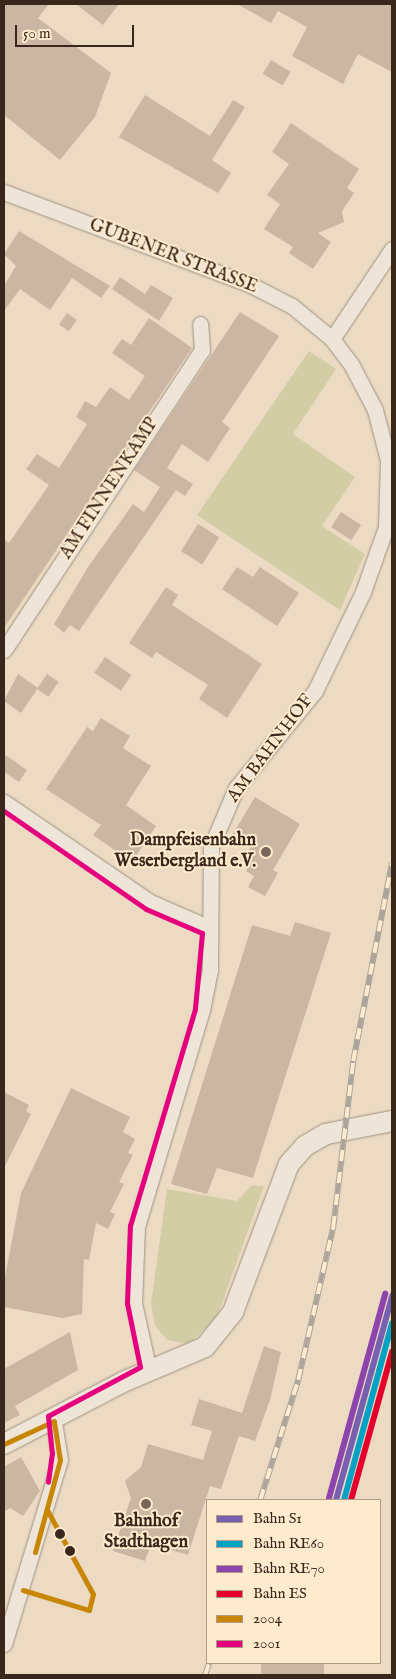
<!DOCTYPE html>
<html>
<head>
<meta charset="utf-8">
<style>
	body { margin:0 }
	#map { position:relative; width:396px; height:1679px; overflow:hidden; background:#ecdbc2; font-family:"IM FELL English",serif }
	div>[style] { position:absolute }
	.green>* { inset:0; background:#d2cda5 }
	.building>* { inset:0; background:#cab6a3; transform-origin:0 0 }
	.roads { filter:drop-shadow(0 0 1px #9d9182) drop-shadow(0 0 1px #9d9182) }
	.street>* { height:15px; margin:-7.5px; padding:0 7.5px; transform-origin:7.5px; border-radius:7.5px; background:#eee5d8 }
	.secondary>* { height:20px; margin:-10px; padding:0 10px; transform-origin:10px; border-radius:10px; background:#eee5d8 }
	.rail>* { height:5.5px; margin-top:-2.75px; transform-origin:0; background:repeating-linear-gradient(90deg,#feeacc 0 11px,#ada59a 0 22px); box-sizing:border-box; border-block:1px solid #ada59a }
	.bus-1>* { height:5px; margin:-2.5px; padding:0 2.5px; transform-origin:2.5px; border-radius:2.5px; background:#c88607 }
	.bus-2>* { height:5px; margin:-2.5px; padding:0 2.5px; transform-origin:2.5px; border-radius:2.5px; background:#e5007d }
	.rail-1>* { height:6px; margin:-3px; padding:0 3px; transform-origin:3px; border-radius:3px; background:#7760b0 }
	.rail-2>* { height:6px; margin:-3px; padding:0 3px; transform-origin:3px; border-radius:3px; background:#03a2c5 }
	.rail-3>* { height:6px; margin:-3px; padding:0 3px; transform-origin:3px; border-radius:3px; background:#8e44ad }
	.rail-4>* { height:6px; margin:-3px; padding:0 3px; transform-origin:3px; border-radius:3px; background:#e4002b }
	.dots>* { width:14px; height:14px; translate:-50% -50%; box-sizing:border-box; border:2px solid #feeacc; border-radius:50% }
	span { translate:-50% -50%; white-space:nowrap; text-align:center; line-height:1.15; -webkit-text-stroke:4px #feeacc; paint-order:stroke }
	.street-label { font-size:18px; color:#39271c }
	.poi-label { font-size:18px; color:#39271c; font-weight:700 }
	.right { translate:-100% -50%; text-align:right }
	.frame { position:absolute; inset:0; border:5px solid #39271c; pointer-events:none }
	.legend { position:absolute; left:206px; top:1499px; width:175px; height:165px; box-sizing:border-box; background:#feeacc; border:1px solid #af9c86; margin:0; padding:6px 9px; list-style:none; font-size:15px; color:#39271c }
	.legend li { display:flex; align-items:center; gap:10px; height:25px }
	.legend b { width:25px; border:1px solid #af9c86 }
	.scale { position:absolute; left:15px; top:25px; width:119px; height:22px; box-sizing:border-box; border:2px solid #39271c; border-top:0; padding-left:6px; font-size:15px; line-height:18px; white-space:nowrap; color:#39271c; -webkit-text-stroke:4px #feeacc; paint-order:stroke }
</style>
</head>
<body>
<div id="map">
	<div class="green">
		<div style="clip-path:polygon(309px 351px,336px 369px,293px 434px,355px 477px,322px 526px,365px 554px,340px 610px,197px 515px)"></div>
		<div style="clip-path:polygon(252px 1185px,264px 1186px,217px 1317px,189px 1344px,167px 1340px,155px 1325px,151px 1304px,167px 1189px,237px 1201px)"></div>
	</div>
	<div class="building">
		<div style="clip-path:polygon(4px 4px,49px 4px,38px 18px,111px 73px,95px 117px,60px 160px,4px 115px)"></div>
		<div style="clip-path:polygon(76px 4px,119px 4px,103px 25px)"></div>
		<div style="clip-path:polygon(237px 4px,392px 4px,392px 72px,358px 54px,343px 84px,292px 56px,307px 27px,278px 11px,271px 23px)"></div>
		<div style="left:271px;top:60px;width:23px;height:16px;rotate:31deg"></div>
		<div style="clip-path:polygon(145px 95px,210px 136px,233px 100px,245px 107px,212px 160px,231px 173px,218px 193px,119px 137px)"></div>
		<div style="clip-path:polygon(291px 123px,359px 169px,347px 188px,354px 193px,342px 211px,344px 222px,318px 233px,331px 242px,313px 269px,289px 253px,293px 247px,264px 229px,280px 204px,267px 195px,289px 164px,272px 152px)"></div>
		<div style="clip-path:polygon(19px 231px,110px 286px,101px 298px,72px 278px,50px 310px,20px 289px,4px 311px,4px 286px,16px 266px,4px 254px)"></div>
		<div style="clip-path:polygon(120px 277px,145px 294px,151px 285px,173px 298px,159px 321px,112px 289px)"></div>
		<div style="clip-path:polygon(240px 312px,279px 336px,222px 422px,230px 428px,208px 462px,182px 444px,167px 468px,193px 484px,185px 496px,176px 490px,79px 631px,70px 625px,64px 633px,54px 624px,88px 567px,133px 504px,144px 512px,160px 487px,134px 470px)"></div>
		<div style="left:67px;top:313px;width:12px;height:14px;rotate:35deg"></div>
		<div style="clip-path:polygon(149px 318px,192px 348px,4px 628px,4px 539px,9px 543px,49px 485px,26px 469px,37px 454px,59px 468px,87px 424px,76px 417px,85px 401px,96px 407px,110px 387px,129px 400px,145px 376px,112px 353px,122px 339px,131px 345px)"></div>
		<div style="left:341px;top:512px;width:24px;height:18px;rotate:33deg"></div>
		<div style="left:198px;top:524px;width:25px;height:32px;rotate:32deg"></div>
		<div style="clip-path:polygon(237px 567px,253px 577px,260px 567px,299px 593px,277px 626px,222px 589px)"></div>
		<div style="clip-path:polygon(166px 587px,178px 595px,172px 605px,262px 664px,227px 718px,199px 699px,208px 685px,156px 652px,152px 658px,129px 643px)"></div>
		<div style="left:105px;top:657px;width:32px;height:19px;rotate:34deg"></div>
		<div style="clip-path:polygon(18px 674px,38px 688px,21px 713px,4px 701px)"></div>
		<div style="left:47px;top:674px;width:14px;height:18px;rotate:34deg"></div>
		<div style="clip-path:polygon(101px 718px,130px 736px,123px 748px,151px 766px,126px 805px,156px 826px,132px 862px,93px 835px,101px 825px,46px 789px,87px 727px,93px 731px)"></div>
		<div style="clip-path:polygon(4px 754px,27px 770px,19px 782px,4px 772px)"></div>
		<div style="clip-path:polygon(255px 797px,300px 824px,273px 870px,278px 873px,265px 896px,248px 887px,254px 876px,246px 871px,252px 860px,246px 856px,250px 848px,231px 837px)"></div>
		<div style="clip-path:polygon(295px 922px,331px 933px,253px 1178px,217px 1168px,207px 1194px,171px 1184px,252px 925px,290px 936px)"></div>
		<div style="clip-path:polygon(71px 1088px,130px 1117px,123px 1132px,135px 1139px,128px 1153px,133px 1155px,119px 1182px,124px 1184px,110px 1212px,115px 1214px,108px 1229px,96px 1223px,89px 1260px,84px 1259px,82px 1314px,62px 1318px,4px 1307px,4px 1282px,21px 1193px)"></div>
		<div style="clip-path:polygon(4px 1092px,29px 1105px,26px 1111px,31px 1114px,4px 1168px)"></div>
		<div style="clip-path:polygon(70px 1332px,78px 1370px,15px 1406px,20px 1415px,4px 1423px,4px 1369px)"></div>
		<div style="clip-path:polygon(264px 1346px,281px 1352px,270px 1400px,255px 1441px,239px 1436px,221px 1489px,210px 1486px,188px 1555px,151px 1544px,145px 1561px,113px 1551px,131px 1498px,125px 1481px,141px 1467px,148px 1444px,203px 1460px,212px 1431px,191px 1425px,199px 1399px,242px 1413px)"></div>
		<div style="clip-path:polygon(21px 1457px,40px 1491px,23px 1516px,10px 1508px,4px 1512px,4px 1467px)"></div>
		<div style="left:261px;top:1663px;width:63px;height:13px"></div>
	</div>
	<div class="roads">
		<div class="street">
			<div style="left:4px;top:192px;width:262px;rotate:20.6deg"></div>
			<div style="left:249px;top:284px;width:48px;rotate:27.1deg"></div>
			<div style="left:292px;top:306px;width:52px;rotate:39.5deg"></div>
			<div style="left:332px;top:339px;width:31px;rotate:53deg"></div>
			<div style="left:351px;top:364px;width:52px;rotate:62.4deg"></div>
			<div style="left:375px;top:410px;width:52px;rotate:75.4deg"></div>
			<div style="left:388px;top:460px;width:67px;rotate:91.7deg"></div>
			<div style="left:386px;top:527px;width:69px;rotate:109.5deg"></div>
			<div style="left:363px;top:592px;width:110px;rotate:115.9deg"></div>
			<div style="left:315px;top:691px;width:125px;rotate:129.2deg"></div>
			<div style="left:236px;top:788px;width:64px;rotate:113deg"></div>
			<div style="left:211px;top:847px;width:123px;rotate:90.5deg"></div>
			<div style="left:210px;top:970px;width:41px;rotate:101.3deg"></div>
			<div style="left:202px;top:1010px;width:226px;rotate:106.7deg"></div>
			<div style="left:137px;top:1226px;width:77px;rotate:92.2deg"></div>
			<div style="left:134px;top:1303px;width:70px;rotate:77.6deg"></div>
			<div style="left:332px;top:339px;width:108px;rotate:-56.3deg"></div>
			<div style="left:4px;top:650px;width:359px;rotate:-56.6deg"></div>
			<div style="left:202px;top:350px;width:26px;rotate:-94deg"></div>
			<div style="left:4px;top:802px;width:177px;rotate:34.4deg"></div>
			<div style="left:150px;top:902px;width:65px;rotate:23.4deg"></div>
			<div style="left:4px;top:1644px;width:192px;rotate:-73.1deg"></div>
			<div style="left:60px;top:1460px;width:39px;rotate:-99deg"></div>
		</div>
		<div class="secondary">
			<div style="left:4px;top:1444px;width:134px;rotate:-27.5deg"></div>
			<div style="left:123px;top:1382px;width:89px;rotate:-23.1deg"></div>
			<div style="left:205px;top:1347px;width:45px;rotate:-51.3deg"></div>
			<div style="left:233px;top:1312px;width:158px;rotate:-69.3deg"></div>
			<div style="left:289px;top:1164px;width:24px;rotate:-48deg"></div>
			<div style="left:305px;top:1146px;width:24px;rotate:-30deg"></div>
			<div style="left:326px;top:1134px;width:67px;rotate:-11.1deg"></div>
		</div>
	</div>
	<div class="rail">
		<div style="left:260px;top:1500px;width:126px;rotate:-72.4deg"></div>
		<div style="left:298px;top:1380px;width:157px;rotate:-77.1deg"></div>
		<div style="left:333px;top:1227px;width:167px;rotate:-83.1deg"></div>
		<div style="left:353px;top:1061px;width:202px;rotate:-78.9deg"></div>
		<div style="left:205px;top:1675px;width:13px;rotate:-72deg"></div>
	</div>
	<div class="bus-1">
		<div style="left:4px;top:1444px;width:55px;rotate:-24.7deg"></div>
		<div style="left:35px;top:1552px;width:95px;rotate:-74.8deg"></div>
		<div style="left:60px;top:1460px;width:39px;rotate:-99deg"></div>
		<div style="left:23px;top:1590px;width:69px;rotate:16.9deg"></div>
		<div style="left:89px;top:1610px;width:16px;rotate:-76deg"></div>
		<div style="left:93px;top:1594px;width:96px;rotate:-118.7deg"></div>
	</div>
	<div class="bus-2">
		<div style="left:4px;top:811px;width:173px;rotate:34.6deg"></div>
		<div style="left:146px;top:909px;width:61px;rotate:23.2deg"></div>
		<div style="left:202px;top:933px;width:76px;rotate:95.3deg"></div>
		<div style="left:195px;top:1009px;width:226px;rotate:106.7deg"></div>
		<div style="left:130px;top:1225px;width:78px;rotate:92.2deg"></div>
		<div style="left:127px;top:1303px;width:65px;rotate:78.5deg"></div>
		<div style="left:140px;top:1367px;width:104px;rotate:152deg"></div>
		<div style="left:48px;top:1416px;width:37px;rotate:84deg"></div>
		<div style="left:52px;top:1453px;width:29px;rotate:98deg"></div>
	</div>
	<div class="rail-1">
		<div style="left:336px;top:1500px;width:212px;rotate:-74.6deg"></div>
	</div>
	<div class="rail-2">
		<div style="left:344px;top:1500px;width:183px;rotate:-74.8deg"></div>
	</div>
	<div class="rail-3">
		<div style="left:329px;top:1498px;width:212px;rotate:-74.6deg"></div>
	</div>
	<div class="rail-4">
		<div style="left:351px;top:1500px;width:154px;rotate:-74.5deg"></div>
	</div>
	<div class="dots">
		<div style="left:266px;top:852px;background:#786656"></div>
		<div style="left:146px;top:1504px;background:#786656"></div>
		<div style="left:60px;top:1534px;background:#39271c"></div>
		<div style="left:70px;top:1551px;background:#39271c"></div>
	</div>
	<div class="street-label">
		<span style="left:173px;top:257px;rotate:21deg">GUBENER STRASSE</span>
		<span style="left:110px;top:489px;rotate:-57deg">AM FINNENKAMP</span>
		<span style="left:271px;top:749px;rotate:-53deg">AM BAHNHOF</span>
	</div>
	<div class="poi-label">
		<span class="right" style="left:256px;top:852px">Dampfeisenbahn<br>Weserbergland e.V.</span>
		<span style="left:146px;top:1533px">Bahnhof<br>Stadthagen</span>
	</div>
	<div class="frame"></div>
	<ul class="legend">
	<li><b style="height:6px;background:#7760b0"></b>Bahn S1</li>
	<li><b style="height:6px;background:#03a2c5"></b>Bahn RE60</li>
	<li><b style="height:6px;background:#8e44ad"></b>Bahn RE70</li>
	<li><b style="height:6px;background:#e4002b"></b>Bahn ES</li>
	<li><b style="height:6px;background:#c88607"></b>2004</li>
	<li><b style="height:6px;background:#e5007d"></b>2001</li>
	</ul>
	<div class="scale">50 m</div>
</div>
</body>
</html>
